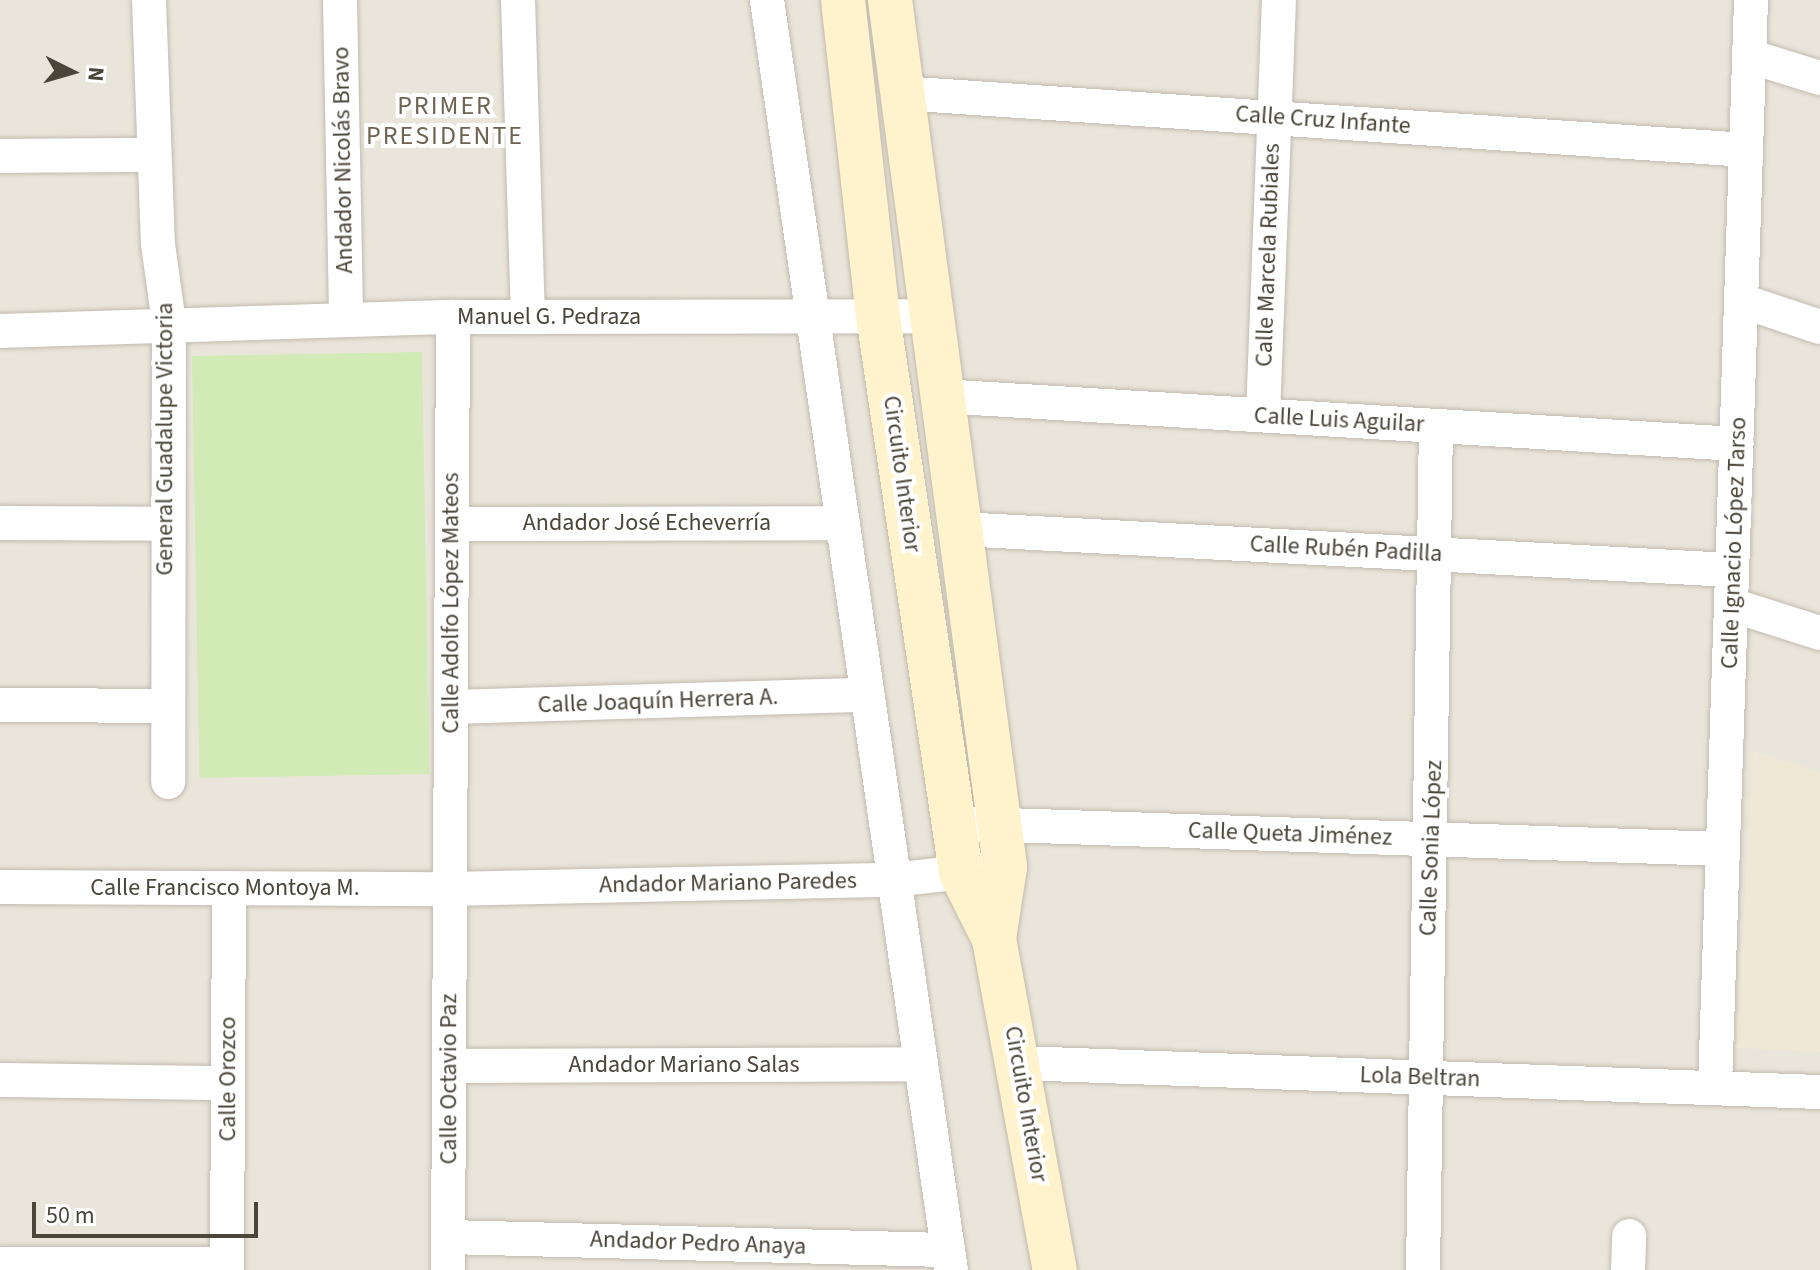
<!DOCTYPE html>
<html>
<head>
<meta charset="utf-8">
<style>
	body { margin:0 }
	#map { position:relative; width:1820px; height:1270px; overflow:hidden; background:#f6f3ec; font-family:"Source Sans 3",sans-serif }
	div>[style] { position:absolute }
	.residential>* { inset:0; background:#eae5da; transform-origin:0 0 }
	.education>* { inset:0; background:#efe8d6 }
	.green>* { inset:0; background:#d2eab5; transform-origin:0 0 }
	.roads { filter:drop-shadow(0 0 2px #c2bbae) drop-shadow(0 0 2px #c2bbae) }
	.street>* { height:34px; margin:-17px; padding:0 17px; transform-origin:17px; border-radius:17px; background:#fff }
	.secondary>* { height:44px; margin:-22px; padding:0 22px; transform-origin:22px; border-radius:22px; background:#fff3cd }
	span { translate:-50% -50%; white-space:nowrap; text-align:center; line-height:1.15; -webkit-text-stroke:8px #fff; paint-order:stroke }
	.street-label { font-size:24px; color:#4b4439 }
	.neighbourhood-label { font-size:26px; color:#6e6250; letter-spacing:2px }
	.north { position:absolute; left:32px; top:32px; width:80px; height:80px; -webkit-text-stroke:6px #fff; paint-order:stroke; rotate:95deg; font-size:22px; font-weight:700; line-height:32px; text-align:center; color:#4b4439 }
	.north::after { content:''; display:block; margin:auto; width:28px; height:36px; background:#4b4439; clip-path:polygon(50% 0,100% 100%,50% 72%,0 100%) }
	.scale { position:absolute; left:32px; top:1202px; width:226px; height:36px; box-sizing:border-box; border:4px solid #4b4439; border-top:0; padding-left:10px; font-size:24px; line-height:28px; white-space:nowrap; color:#4b4439; -webkit-text-stroke:6px #fff; paint-order:stroke }
</style>
</head>
<body>
<div id="map">
	<div class="residential">
		<div style="left:0;top:0;width:1820px;height:1270px"></div>
	</div>
	<div class="education">
		<div style="clip-path:polygon(1753px 751px,1820px 772px,1820px 1052px,1736px 1048px)"></div>
	</div>
	<div class="green">
		<div style="left:422px;top:352px;width:422px;height:230px;rotate:89deg"></div>
	</div>
	<div class="roads">
		<div class="street">
			<div style="left:149px;top:0;width:244px;rotate:87.9deg"></div>
			<div style="left:158px;top:244px;width:80px;rotate:82.1deg"></div>
			<div style="left:169px;top:323px;width:459px;rotate:90.1deg"></div>
			<div style="left:340px;top:0;width:320px;rotate:88.9deg"></div>
			<div style="left:518px;top:0;width:316px;rotate:88.2deg"></div>
			<div style="left:767px;top:0;width:1283px;rotate:81.76deg"></div>
			<div style="left:1749px;top:56px;width:74px;rotate:17.2deg"></div>
			<div style="left:900px;top:93px;width:848px;rotate:3.85deg"></div>
			<div style="left:0;top:156px;width:152px;rotate:-0.4deg"></div>
			<div style="left:1742px;top:301px;width:82px;rotate:18.4deg"></div>
			<div style="left:0;top:331px;width:453px;rotate:-1.8deg"></div>
			<div style="left:453px;top:317px;width:477px;rotate:-0.1deg"></div>
			<div style="left:940px;top:396px;width:798px;rotate:3.45deg"></div>
			<div style="left:1263px;top:415px;width:415px;rotate:-87.8deg"></div>
			<div style="left:0;top:523px;width:167px;rotate:0.3deg"></div>
			<div style="left:452px;top:524px;width:391px;rotate:-0.1deg"></div>
			<div style="left:959px;top:529px;width:774px;rotate:3.04deg"></div>
			<div style="left:1732px;top:605px;width:92px;rotate:17.7deg"></div>
			<div style="left:0;top:705px;width:167px;rotate:0.3deg"></div>
			<div style="left:451px;top:707px;width:414px;rotate:-1.7deg"></div>
			<div style="left:976px;top:824px;width:747px;rotate:1.92deg"></div>
			<div style="left:0;top:887px;width:450px;rotate:0.3deg"></div>
			<div style="left:450px;top:889px;width:442px;rotate:-1.2deg"></div>
			<div style="left:892px;top:880px;width:92px;rotate:-6.3deg"></div>
			<div style="left:1020px;top:1063px;width:801px;rotate:2.08deg"></div>
			<div style="left:449px;top:1066px;width:469px;rotate:-0.2deg"></div>
			<div style="left:0;top:1080px;width:228px;rotate:0.8deg"></div>
			<div style="left:1715px;top:1086px;width:1087px;rotate:-88.1deg"></div>
			<div style="left:448px;top:1237px;width:499px;rotate:1.5deg"></div>
			<div style="left:0;top:1264px;width:227px"></div>
			<div style="left:227px;top:1270px;width:382px;rotate:-89.7deg"></div>
			<div style="left:448px;top:1270px;width:953px;rotate:-89.7deg"></div>
			<div style="left:1423px;top:1270px;width:844px;rotate:-89.12deg"></div>
			<div style="left:1628px;top:1270px;width:34px;rotate:-88deg"></div>
		</div>
		<div class="secondary">
			<div style="left:843px;top:0;width:318px;rotate:83.7deg"></div>
			<div style="left:878px;top:316px;width:563px;rotate:81.52deg"></div>
			<div style="left:961px;top:873px;width:74px;rotate:63.4deg"></div>
			<div style="left:994px;top:939px;width:337px;rotate:79.6deg"></div>
			<div style="left:890px;top:0;width:875px;rotate:82.44deg"></div>
			<div style="left:1005px;top:867px;width:73px;rotate:98.7deg"></div>
		</div>
	</div>
	<div class="street-label">
		<span style="left:1323px;top:120px;rotate:4deg">Calle Cruz Infante</span>
		<span style="left:343px;top:160px;rotate:-91deg">Andador Nicolás Bravo</span>
		<span style="left:1268px;top:255px;rotate:-88deg">Calle Marcela Rubiales</span>
		<span style="left:549px;top:317px">Manuel G. Pedraza</span>
		<span style="left:1339px;top:420px;rotate:3deg">Calle Luis Aguilar</span>
		<span style="left:165px;top:439px;rotate:-90deg">General Guadalupe Victoria</span>
		<span style="left:902px;top:474px;rotate:82deg">Circuito Interior</span>
		<span style="left:647px;top:523px">Andador José Echeverría</span>
		<span style="left:1734px;top:543px;rotate:-88deg">Calle Ignacio López Tarso</span>
		<span style="left:1346px;top:549px;rotate:3deg">Calle Rubén Padilla</span>
		<span style="left:451px;top:603px;rotate:-90deg">Calle Adolfo López Mateos</span>
		<span style="left:658px;top:701px;rotate:-2deg">Calle Joaquín Herrera A.</span>
		<span style="left:1290px;top:834px;rotate:2deg">Calle Queta Jiménez</span>
		<span style="left:1431px;top:848px;rotate:-88deg">Calle Sonia López</span>
		<span style="left:728px;top:883px;rotate:-1deg">Andador Mariano Paredes</span>
		<span style="left:225px;top:888px">Calle Francisco Montoya M.</span>
		<span style="left:684px;top:1065px">Andador Mariano Salas</span>
		<span style="left:1420px;top:1077px;rotate:2deg">Lola Beltran</span>
		<span style="left:228px;top:1079px;rotate:-90deg">Calle Orozco</span>
		<span style="left:449px;top:1079px;rotate:-90deg">Calle Octavio Paz</span>
		<span style="left:1026px;top:1104px;rotate:80deg">Circuito Interior</span>
		<span style="left:698px;top:1243px;rotate:2deg">Andador Pedro Anaya</span>
	</div>
	<div class="neighbourhood-label">
		<span style="left:445px;top:121px">PRIMER<br>PRESIDENTE</span>
	</div>
	<div class="north">N</div>
	<div class="scale">50 m</div>
</div>
</body>
</html>
